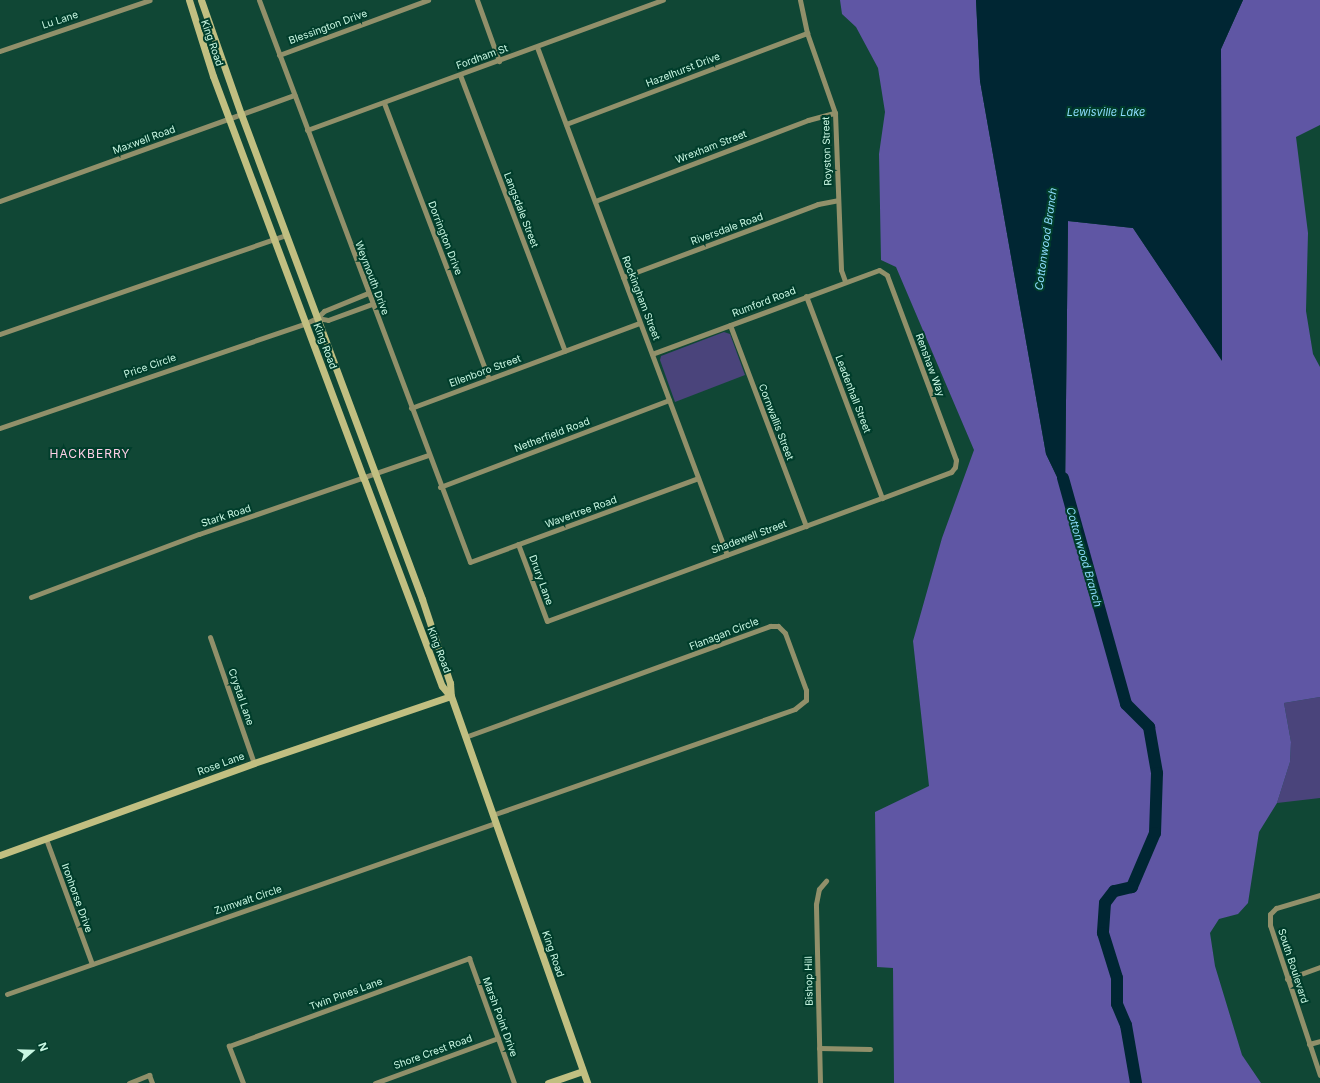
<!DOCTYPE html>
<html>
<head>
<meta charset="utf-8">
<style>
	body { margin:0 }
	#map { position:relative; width:1320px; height:1083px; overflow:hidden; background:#104735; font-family:Inter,sans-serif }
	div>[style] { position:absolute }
	.green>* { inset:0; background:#4a447b }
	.forest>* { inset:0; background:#5f56a4 }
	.water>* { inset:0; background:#002633 }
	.river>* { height:12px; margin:-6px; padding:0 6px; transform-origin:6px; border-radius:6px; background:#002633 }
	.street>* { height:5px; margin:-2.5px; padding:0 2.5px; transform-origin:2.5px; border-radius:2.5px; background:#91906a }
	.secondary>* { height:7px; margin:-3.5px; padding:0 3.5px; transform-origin:3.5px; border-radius:3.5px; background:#c1bf81 }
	span { translate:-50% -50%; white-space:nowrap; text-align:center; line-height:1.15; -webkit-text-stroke:4px #003d2b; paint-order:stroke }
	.street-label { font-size:10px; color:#c9f7e3 }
	.water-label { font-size:11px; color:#8bdbfc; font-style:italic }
	.quarter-label { font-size:12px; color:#fdcfe7; letter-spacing:1px }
	.north { position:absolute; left:12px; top:1031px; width:40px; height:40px; -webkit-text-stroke:3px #003d2b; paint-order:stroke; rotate:70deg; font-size:11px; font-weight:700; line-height:16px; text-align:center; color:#c9f7e3 }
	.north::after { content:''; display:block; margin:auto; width:14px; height:18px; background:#c9f7e3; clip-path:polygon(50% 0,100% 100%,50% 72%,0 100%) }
</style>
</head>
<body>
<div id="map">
	<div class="green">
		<div style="clip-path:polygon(724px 332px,730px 334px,745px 375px,675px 402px,660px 360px,661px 356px)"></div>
		<div style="clip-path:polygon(1320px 697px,1320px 798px,1277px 803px,1290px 762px,1291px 742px,1284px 703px)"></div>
	</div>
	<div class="forest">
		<div style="clip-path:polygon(840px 0,976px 0,980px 81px,1046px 454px,1065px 493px,1068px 221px,1133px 228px,1222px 360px,1221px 49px,1243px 0,1320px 0,1320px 125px,1296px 137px,1308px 233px,1306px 311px,1313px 354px,1320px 367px,1320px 697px,1284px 703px,1291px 742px,1290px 762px,1277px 803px,1259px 832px,1248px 903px,1238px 914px,1219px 919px,1210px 933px,1215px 966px,1242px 1055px,1261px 1083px,894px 1083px,893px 968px,877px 967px,875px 812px,929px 786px,913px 641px,942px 538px,974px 450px,896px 267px,881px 260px,879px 154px,885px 112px,878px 68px,856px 27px,842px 14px)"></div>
	</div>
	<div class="water">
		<div style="clip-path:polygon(976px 0,1243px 0,1221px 49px,1222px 361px,1133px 228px,1068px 221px,1065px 494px,1046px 454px,980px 81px)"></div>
	</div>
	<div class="river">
		<div style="left:1063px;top:478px;width:235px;rotate:74.4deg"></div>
		<div style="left:1126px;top:704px;width:33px;rotate:45deg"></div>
		<div style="left:1149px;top:727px;width:47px;rotate:80.1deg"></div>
		<div style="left:1157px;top:773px;width:60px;rotate:91.9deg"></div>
		<div style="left:1155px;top:833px;width:59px;rotate:113.1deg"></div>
		<div style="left:1132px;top:887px;width:18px;rotate:167deg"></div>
		<div style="left:1114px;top:891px;width:15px;rotate:127deg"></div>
		<div style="left:1105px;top:903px;width:30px;rotate:94deg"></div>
		<div style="left:1103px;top:933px;width:47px;rotate:72.7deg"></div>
		<div style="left:1117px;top:978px;width:26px;rotate:90deg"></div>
		<div style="left:1117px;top:1004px;width:23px;rotate:67deg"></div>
		<div style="left:1126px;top:1025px;width:59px;rotate:80.2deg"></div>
	</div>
	<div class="street">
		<div style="left:259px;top:0;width:600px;rotate:69.42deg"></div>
		<div style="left:470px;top:562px;width:243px;rotate:-20.2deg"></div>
		<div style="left:477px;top:0;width:65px;rotate:70.2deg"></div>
		<div style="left:800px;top:0;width:34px;rotate:78deg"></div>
		<div style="left:807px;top:33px;width:85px;rotate:70.7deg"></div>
		<div style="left:835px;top:113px;width:157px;rotate:87.8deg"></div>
		<div style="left:841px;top:270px;width:12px;rotate:70deg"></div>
		<div style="left:537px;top:47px;width:542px;rotate:69.49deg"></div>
		<div style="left:0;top:51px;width:158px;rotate:-18.8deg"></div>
		<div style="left:279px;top:55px;width:159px;rotate:-20.3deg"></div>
		<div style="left:460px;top:75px;width:295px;rotate:69.2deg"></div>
		<div style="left:384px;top:103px;width:295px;rotate:69.2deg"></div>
		<div style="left:566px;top:124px;width:258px;rotate:-20.7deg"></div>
		<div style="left:307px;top:130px;width:379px;rotate:-20.1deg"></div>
		<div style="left:0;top:201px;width:313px;rotate:-19.8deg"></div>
		<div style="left:595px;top:201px;width:228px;rotate:-20.8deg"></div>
		<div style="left:808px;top:120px;width:28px;rotate:-15deg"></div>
		<div style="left:623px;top:277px;width:208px;rotate:-20.5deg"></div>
		<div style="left:818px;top:204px;width:20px;rotate:-11deg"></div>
		<div style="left:806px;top:296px;width:216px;rotate:69.4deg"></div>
		<div style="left:317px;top:318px;width:11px;rotate:10deg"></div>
		<div style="left:328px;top:320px;width:47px;rotate:-20deg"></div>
		<div style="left:730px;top:325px;width:215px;rotate:69.3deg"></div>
		<div style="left:0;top:334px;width:303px;rotate:-19.1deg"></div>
		<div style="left:411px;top:408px;width:244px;rotate:-20.4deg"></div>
		<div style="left:0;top:428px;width:324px;rotate:-18.9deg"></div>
		<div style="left:306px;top:323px;width:12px;rotate:-24deg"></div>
		<div style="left:317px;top:318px;width:10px;rotate:-45deg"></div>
		<div style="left:324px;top:311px;width:48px;rotate:-22.2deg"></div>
		<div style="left:440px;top:487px;width:245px;rotate:-20.8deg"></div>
		<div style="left:518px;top:544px;width:82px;rotate:69.4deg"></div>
		<div style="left:547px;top:621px;width:357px;rotate:-20.2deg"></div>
		<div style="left:882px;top:498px;width:74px;rotate:-20.6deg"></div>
		<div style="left:951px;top:472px;width:6px;rotate:-51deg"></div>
		<div style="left:955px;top:467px;width:7px;rotate:-82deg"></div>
		<div style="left:956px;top:460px;width:197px;rotate:-110.5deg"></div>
		<div style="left:887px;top:275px;width:9px;rotate:-148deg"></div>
		<div style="left:879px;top:270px;width:242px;rotate:159.7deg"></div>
		<div style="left:31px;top:597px;width:179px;rotate:-20.6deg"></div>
		<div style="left:199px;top:534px;width:242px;rotate:-19deg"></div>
		<div style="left:210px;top:637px;width:133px;rotate:70.8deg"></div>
		<div style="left:465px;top:737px;width:325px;rotate:-20deg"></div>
		<div style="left:770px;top:626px;width:8px"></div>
		<div style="left:778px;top:626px;width:10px;rotate:45deg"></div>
		<div style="left:785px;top:633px;width:61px;rotate:69.8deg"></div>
		<div style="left:806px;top:690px;width:10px;rotate:90deg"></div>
		<div style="left:806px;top:700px;width:14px;rotate:141deg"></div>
		<div style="left:795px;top:709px;width:320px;rotate:160.7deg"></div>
		<div style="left:46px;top:839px;width:133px;rotate:69.8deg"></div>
		<div style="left:1320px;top:895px;width:46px;rotate:163.5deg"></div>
		<div style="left:1276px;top:908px;width:8px;rotate:135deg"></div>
		<div style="left:1270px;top:914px;width:11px;rotate:90deg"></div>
		<div style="left:1270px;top:925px;width:158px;rotate:71.6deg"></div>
		<div style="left:1287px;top:979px;width:35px;rotate:-20deg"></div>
		<div style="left:7px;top:994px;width:517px;rotate:-19.31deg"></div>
		<div style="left:1309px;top:1044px;width:11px;rotate:-15deg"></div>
		<div style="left:819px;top:1048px;width:51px;rotate:1.1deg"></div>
		<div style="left:129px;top:1083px;width:22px;rotate:-22deg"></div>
		<div style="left:149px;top:1075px;width:9px;rotate:69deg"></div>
		<div style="left:243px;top:1083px;width:40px;rotate:-111deg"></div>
		<div style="left:229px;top:1046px;width:256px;rotate:-20.1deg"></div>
		<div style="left:469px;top:958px;width:133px;rotate:70.2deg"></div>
		<div style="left:375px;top:1083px;width:131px;rotate:-20.1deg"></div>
		<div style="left:820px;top:1083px;width:179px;rotate:-91.3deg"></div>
		<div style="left:816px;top:904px;width:15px;rotate:-79deg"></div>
		<div style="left:819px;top:889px;width:11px;rotate:-49deg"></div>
	</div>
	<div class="secondary">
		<div style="left:189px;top:0;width:80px;rotate:72.5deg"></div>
		<div style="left:213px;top:76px;width:430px;rotate:69.5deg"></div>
		<div style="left:364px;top:479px;width:221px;rotate:69.4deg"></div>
		<div style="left:442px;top:686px;width:13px;rotate:51deg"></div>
		<div style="left:201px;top:0;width:121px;rotate:70.7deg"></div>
		<div style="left:241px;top:114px;width:518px;rotate:69.53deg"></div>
		<div style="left:422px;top:599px;width:89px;rotate:71.6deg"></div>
		<div style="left:450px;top:683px;width:13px;rotate:86deg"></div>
		<div style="left:451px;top:696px;width:410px;rotate:70.6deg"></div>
		<div style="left:0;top:855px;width:270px;rotate:-19.9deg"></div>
		<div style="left:254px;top:763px;width:208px;rotate:-18.8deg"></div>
		<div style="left:548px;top:1083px;width:36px;rotate:-19deg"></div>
	</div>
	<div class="street-label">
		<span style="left:60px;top:20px;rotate:-18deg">Lu Lane</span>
		<span style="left:328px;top:27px;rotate:-20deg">Blessington Drive</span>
		<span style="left:212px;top:43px;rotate:71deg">King Road</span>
		<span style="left:482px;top:57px;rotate:-20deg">Fordham St</span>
		<span style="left:683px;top:70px;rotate:-21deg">Hazelhurst Drive</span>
		<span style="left:144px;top:140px;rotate:-20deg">Maxwell Road</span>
		<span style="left:711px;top:147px;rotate:-21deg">Wrexham Street</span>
		<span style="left:827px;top:151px;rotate:-92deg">Royston Street</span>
		<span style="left:521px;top:210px;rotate:69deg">Langsdale Street</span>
		<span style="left:727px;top:229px;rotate:-20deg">Riversdale Road</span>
		<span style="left:445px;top:238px;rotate:69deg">Dorrington Drive</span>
		<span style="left:372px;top:278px;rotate:69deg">Weymouth Drive</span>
		<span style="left:641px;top:298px;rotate:69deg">Rockingham Street</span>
		<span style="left:764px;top:302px;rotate:-21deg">Rumford Road</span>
		<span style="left:325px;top:346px;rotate:69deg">King Road</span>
		<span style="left:930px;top:365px;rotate:70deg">Renshaw Way</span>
		<span style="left:150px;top:366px;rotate:-19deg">Price Circle</span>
		<span style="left:485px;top:371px;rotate:-20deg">Ellenboro Street</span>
		<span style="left:853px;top:394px;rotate:69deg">Leadenhall Street</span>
		<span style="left:776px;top:422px;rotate:69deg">Cornwallis Street</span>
		<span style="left:552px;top:435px;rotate:-21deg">Netherfield Road</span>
		<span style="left:581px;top:512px;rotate:-20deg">Wavertree Road</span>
		<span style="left:226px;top:516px;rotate:-18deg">Stark Road</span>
		<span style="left:749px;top:537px;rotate:-20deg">Shadewell Street</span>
		<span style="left:541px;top:580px;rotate:70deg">Drury Lane</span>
		<span style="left:724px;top:634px;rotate:-21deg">Flanagan Circle</span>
		<span style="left:439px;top:650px;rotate:69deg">King Road</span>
		<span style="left:241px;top:697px;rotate:71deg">Crystal Lane</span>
		<span style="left:221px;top:764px;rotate:-20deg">Rose Lane</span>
		<span style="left:77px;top:898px;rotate:70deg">Ironhorse Drive</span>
		<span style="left:248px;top:900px;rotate:-19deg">Zumwalt Circle</span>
		<span style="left:553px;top:954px;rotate:71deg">King Road</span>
		<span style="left:1293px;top:966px;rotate:72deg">South Boulevard</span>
		<span style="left:809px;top:981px;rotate:-91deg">Bishop Hill</span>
		<span style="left:346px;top:994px;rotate:-20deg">Twin Pines Lane</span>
		<span style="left:500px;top:1017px;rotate:70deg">Marsh Point Drive</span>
		<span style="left:433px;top:1052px;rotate:-20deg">Shore Crest Road</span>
	</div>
	<div class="water-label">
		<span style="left:1106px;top:112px">Lewisville Lake</span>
		<span style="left:1046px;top:239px;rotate:-82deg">Cottonwood Branch</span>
		<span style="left:1084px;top:557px;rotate:74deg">Cottonwood Branch</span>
	</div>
	<div class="quarter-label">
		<span style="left:90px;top:454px">HACKBERRY</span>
	</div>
	<div class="north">N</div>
</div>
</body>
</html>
